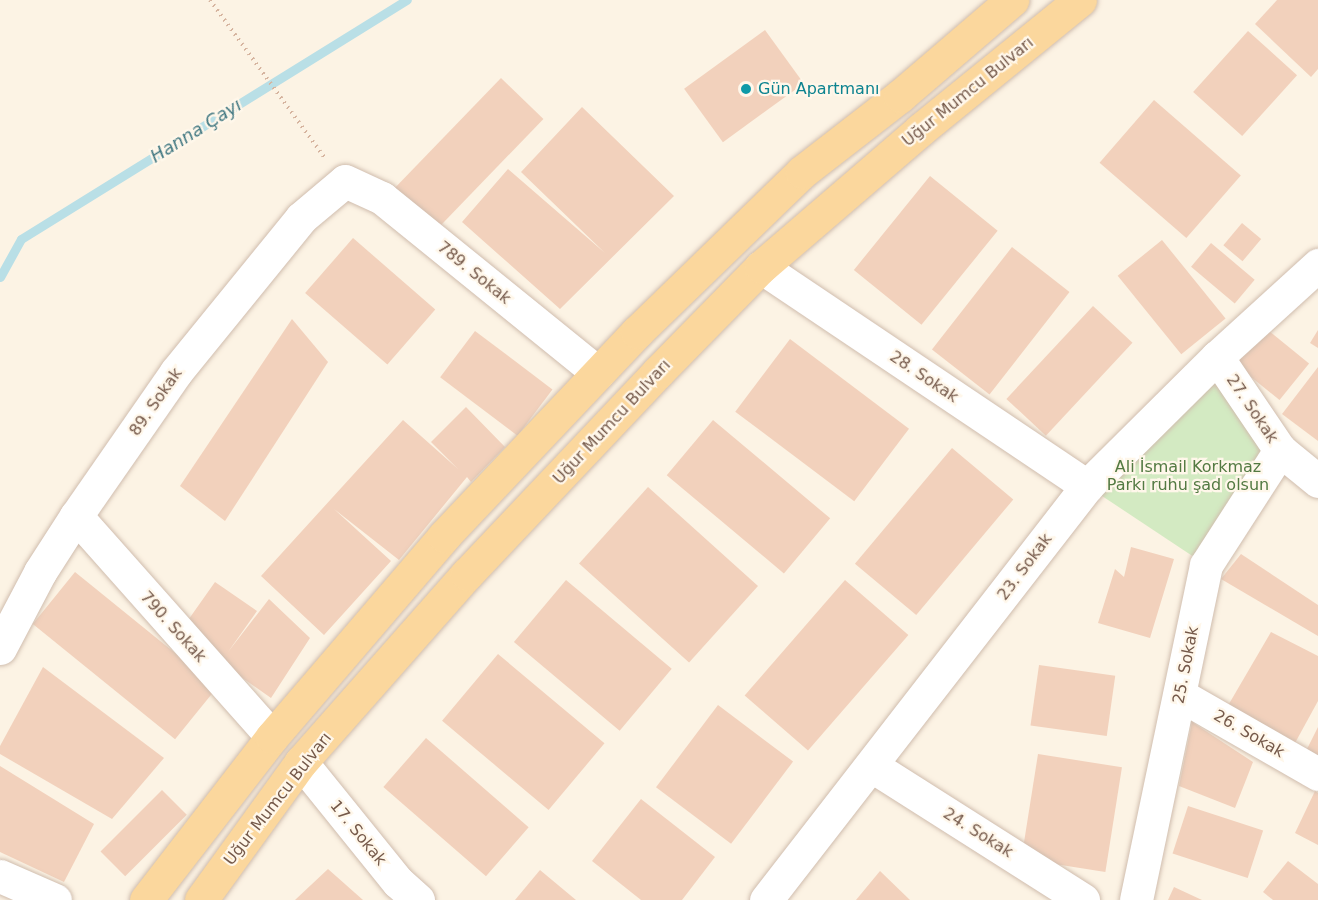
<!DOCTYPE html>
<html>
<head>
<meta charset="utf-8">
<style>
	body { margin:0 }
	#map { position:relative; width:1318px; height:900px; overflow:hidden; background:#fcf3e4; font-family:"DejaVu Sans",sans-serif }
	div>[style] { position:absolute }
	.green>* { inset:0; background:#d3eac2 }
	.stream>* { height:9px; margin:-4.5px; padding:0 4.5px; transform-origin:4.5px; border-radius:4.5px; background:#b9dfe6 }
	.building>* { inset:0; background:#f2d1bc; transform-origin:0 0 }
	.path>* { height:4px; margin-top:-2px; transform-origin:0; background:repeating-linear-gradient(90deg,#d6b49f 0 1.5px,transparent 0 6px) }
	.roads { filter:drop-shadow(0 0 2px #d0bdae) drop-shadow(0 0 2px #d0bdae) }
	.minor>* { height:33px; margin:-16.5px; padding:0 16.5px; transform-origin:16.5px; border-radius:16.5px; background:#fff }
	.major>* { height:33px; margin:-16.5px; padding:0 16.5px; transform-origin:16.5px; border-radius:16.5px; background:#fbd79d }
	.dots>* { width:16px; height:16px; translate:-50% -50%; box-sizing:border-box; border:3px solid #fff7ea; border-radius:50% }
	span { translate:-50% -50%; white-space:nowrap; text-align:center; line-height:1.15; -webkit-text-stroke:4.5px #fff7ea; paint-order:stroke }
	.culture-label { font-size:16px; color:#0d838f }
	.left { translate:0 -50%; text-align:left }
	.street-label { font-size:16px; color:#75594a }
	.park-label { font-size:16px; color:#537a42 }
	.water-label { font-size:18px; color:#407781; font-style:italic }
</style>
</head>
<body>
<div id="map">
	<div class="green">
		<div style="clip-path:polygon(1217px 357px,1280px 450px,1206px 565px,1087px 486px)"></div>
	</div>
	<div class="stream">
		<div style="left:0;top:277px;width:43px;rotate:-61.1deg"></div>
		<div style="left:21px;top:239px;width:454px;rotate:-31.8deg"></div>
	</div>
	<div class="building">
		<div style="clip-path:polygon(1277px 0,1318px 0,1318px 69px,1311px 77px,1255px 24px)"></div>
		<div style="left:765px;top:30px;width:66px;height:100px;rotate:54deg"></div>
		<div style="left:1248px;top:31px;width:66px;height:82px;rotate:42deg"></div>
		<div style="left:501px;top:78px;width:59px;height:156px;rotate:44deg"></div>
		<div style="left:1154px;top:100px;width:115px;height:83px;rotate:41deg"></div>
		<div style="clip-path:polygon(582px 107px,674px 196px,560px 309px,462px 222px,508px 169px,605px 253px,521px 172px)"></div>
		<div style="left:930px;top:176px;width:87px;height:121px;rotate:39deg"></div>
		<div style="left:1242px;top:223px;width:25px;height:29px;rotate:40deg"></div>
		<div style="left:353px;top:238px;width:109px;height:73px;rotate:41deg"></div>
		<div style="left:1162px;top:240px;width:101px;height:57px;rotate:51deg"></div>
		<div style="left:1211px;top:243px;width:57px;height:31px;rotate:40deg"></div>
		<div style="left:1012px;top:247px;width:73px;height:130px;rotate:38deg"></div>
		<div style="left:1093px;top:306px;width:54px;height:127px;rotate:43deg"></div>
		<div style="clip-path:polygon(292px 319px,328px 362px,225px 521px,180px 486px)"></div>
		<div style="left:1264px;top:327px;width:58px;height:47px;rotate:39deg"></div>
		<div style="clip-path:polygon(1318px 330px,1318px 348px,1310px 343px)"></div>
		<div style="left:475px;top:331px;width:97px;height:58px;rotate:37deg"></div>
		<div style="left:790px;top:339px;width:149px;height:91px;rotate:37deg"></div>
		<div style="clip-path:polygon(1318px 367px,1318px 441px,1282px 414px)"></div>
		<div style="clip-path:polygon(466px 407px,505px 447px,471px 482px,467px 477px,399px 560px,334px 509px,391px 561px,324px 635px,261px 576px,403px 420px,458px 469px,431px 442px)"></div>
		<div style="left:713px;top:420px;width:153px;height:72px;rotate:40deg"></div>
		<div style="left:952px;top:448px;width:80px;height:151px;rotate:40deg"></div>
		<div style="left:648px;top:487px;width:148px;height:103px;rotate:42deg"></div>
		<div style="clip-path:polygon(1131px 547px,1174px 559px,1150px 638px,1098px 623px,1115px 569px,1124px 577px)"></div>
		<div style="clip-path:polygon(1241px 554px,1318px 605px,1318px 636px,1221px 579px)"></div>
		<div style="left:75px;top:572px;width:183px;height:67px;rotate:39deg"></div>
		<div style="left:566px;top:580px;width:138px;height:81px;rotate:40deg"></div>
		<div style="left:845px;top:580px;width:84px;height:153px;rotate:41deg"></div>
		<div style="clip-path:polygon(215px 582px,257px 611px,228px 652px,269px 599px,310px 638px,271px 698px,179px 633px)"></div>
		<div style="clip-path:polygon(1271px 632px,1318px 656px,1318px 701px,1295px 743px,1226px 709px)"></div>
		<div style="left:498px;top:654px;width:139px;height:87px;rotate:40deg"></div>
		<div style="left:1039px;top:665px;width:77px;height:61px;rotate:8deg"></div>
		<div style="clip-path:polygon(43px 667px,164px 758px,112px 819px,0 754px,0 746px)"></div>
		<div style="left:718px;top:705px;width:94px;height:103px;rotate:37deg"></div>
		<div style="clip-path:polygon(1192px 722px,1253px 762px,1235px 808px,1179px 786px)"></div>
		<div style="clip-path:polygon(1318px 727px,1318px 756px,1307px 749px)"></div>
		<div style="left:426px;top:738px;width:136px;height:65px;rotate:41deg"></div>
		<div style="left:1038px;top:754px;width:85px;height:106px;rotate:9deg"></div>
		<div style="clip-path:polygon(0 766px,94px 824px,64px 882px,0 852px)"></div>
		<div style="left:162px;top:790px;width:35px;height:87px;rotate:45deg"></div>
		<div style="clip-path:polygon(1315px 791px,1318px 793px,1318px 845px,1295px 833px)"></div>
		<div style="clip-path:polygon(641px 799px,715px 857px,682px 900px,641px 900px,592px 861px)"></div>
		<div style="left:1188px;top:806px;width:79px;height:50px;rotate:18deg"></div>
		<div style="clip-path:polygon(1288px 861px,1318px 884px,1318px 900px,1273px 900px,1263px 892px)"></div>
		<div style="clip-path:polygon(328px 869px,363px 900px,295px 900px)"></div>
		<div style="clip-path:polygon(540px 870px,576px 900px,515px 900px)"></div>
		<div style="clip-path:polygon(880px 871px,910px 900px,856px 900px)"></div>
		<div style="clip-path:polygon(1174px 887px,1202px 900px,1168px 900px)"></div>
	</div>
	<div class="path">
		<div style="left:210px;top:0;width:194px;rotate:54deg"></div>
	</div>
	<div class="roads">
		<div class="minor">
			<div style="left:761px;top:267px;width:393px;rotate:33.9deg"></div>
			<div style="left:1217px;top:357px;width:112px;rotate:55.9deg"></div>
			<div style="left:1280px;top:450px;width:49px;rotate:39.2deg"></div>
			<div style="left:76px;top:516px;width:295px;rotate:48.4deg"></div>
			<div style="left:0;top:648px;width:86px;rotate:-62.2deg"></div>
			<div style="left:40px;top:572px;width:67px;rotate:-57.3deg"></div>
			<div style="left:76px;top:516px;width:175px;rotate:-55.2deg"></div>
			<div style="left:176px;top:372px;width:198px;rotate:-50.9deg"></div>
			<div style="left:301px;top:218px;width:57px;rotate:-40.1deg"></div>
			<div style="left:345px;top:181px;width:41px;rotate:24.7deg"></div>
			<div style="left:382px;top:198px;width:278px;rotate:39deg"></div>
			<div style="left:1180px;top:695px;width:159px;rotate:29.8deg"></div>
			<div style="left:301px;top:762px;width:154px;rotate:51.1deg"></div>
			<div style="left:398px;top:882px;width:27px;rotate:42deg"></div>
			<div style="left:872px;top:766px;width:250px;rotate:32.4deg"></div>
			<div style="left:0;top:876px;width:60px;rotate:23.6deg"></div>
			<div style="left:766px;top:900px;width:524px;rotate:-52.21deg"></div>
			<div style="left:1087px;top:486px;width:183px;rotate:-44.8deg"></div>
			<div style="left:1217px;top:357px;width:137px;rotate:-42.3deg"></div>
			<div style="left:1136px;top:900px;width:342px;rotate:-78.2deg"></div>
			<div style="left:1206px;top:565px;width:137px;rotate:-57.2deg"></div>
		</div>
		<div class="major">
			<div style="left:146px;top:900px;width:206px;rotate:-52.3deg"></div>
			<div style="left:272px;top:737px;width:265px;rotate:-49.4deg"></div>
			<div style="left:444px;top:536px;width:281px;rotate:-46.6deg"></div>
			<div style="left:637px;top:332px;width:230px;rotate:-44.1deg"></div>
			<div style="left:802px;top:172px;width:124px;rotate:-37.8deg"></div>
			<div style="left:900px;top:96px;width:148px;rotate:-40.6deg"></div>
			<div style="left:201px;top:900px;width:170px;rotate:-54.1deg"></div>
			<div style="left:301px;top:762px;width:251px;rotate:-48.6deg"></div>
			<div style="left:467px;top:574px;width:278px;rotate:-46.6deg"></div>
			<div style="left:658px;top:372px;width:147px;rotate:-45.6deg"></div>
			<div style="left:761px;top:267px;width:210px;rotate:-40.7deg"></div>
			<div style="left:920px;top:130px;width:206px;rotate:-39.1deg"></div>
		</div>
	</div>
	<div class="dots">
		<div style="left:746px;top:89px;background:#0f9aa8"></div>
	</div>
	<div class="culture-label">
		<span class="left" style="left:758px;top:89px">Gün Apartmanı</span>
	</div>
	<div class="street-label">
		<span style="left:968px;top:92px;rotate:-39deg">Uğur Mumcu Bulvarı</span>
		<span style="left:474px;top:273px;rotate:39deg">789. Sokak</span>
		<span style="left:924px;top:377px;rotate:34deg">28. Sokak</span>
		<span style="left:156px;top:402px;rotate:-55deg">89. Sokak</span>
		<span style="left:1252px;top:409px;rotate:56deg">27. Sokak</span>
		<span style="left:612px;top:422px;rotate:-47deg">Uğur Mumcu Bulvarı</span>
		<span style="left:1025px;top:567px;rotate:-53deg">23. Sokak</span>
		<span style="left:173px;top:627px;rotate:48deg">790. Sokak</span>
		<span style="left:1186px;top:665px;rotate:-79deg">25. Sokak</span>
		<span style="left:1249px;top:734px;rotate:30deg">26. Sokak</span>
		<span style="left:278px;top:799px;rotate:-52deg">Uğur Mumcu Bulvarı</span>
		<span style="left:358px;top:833px;rotate:51deg">17. Sokak</span>
		<span style="left:978px;top:833px;rotate:32deg">24. Sokak</span>
	</div>
	<div class="park-label">
		<span style="left:1188px;top:476px">Ali İsmail Korkmaz<br>Parkı ruhu şad olsun</span>
	</div>
	<div class="water-label">
		<span style="left:196px;top:131px;rotate:-32deg">Hanna Çayı</span>
	</div>
</div>
</body>
</html>
